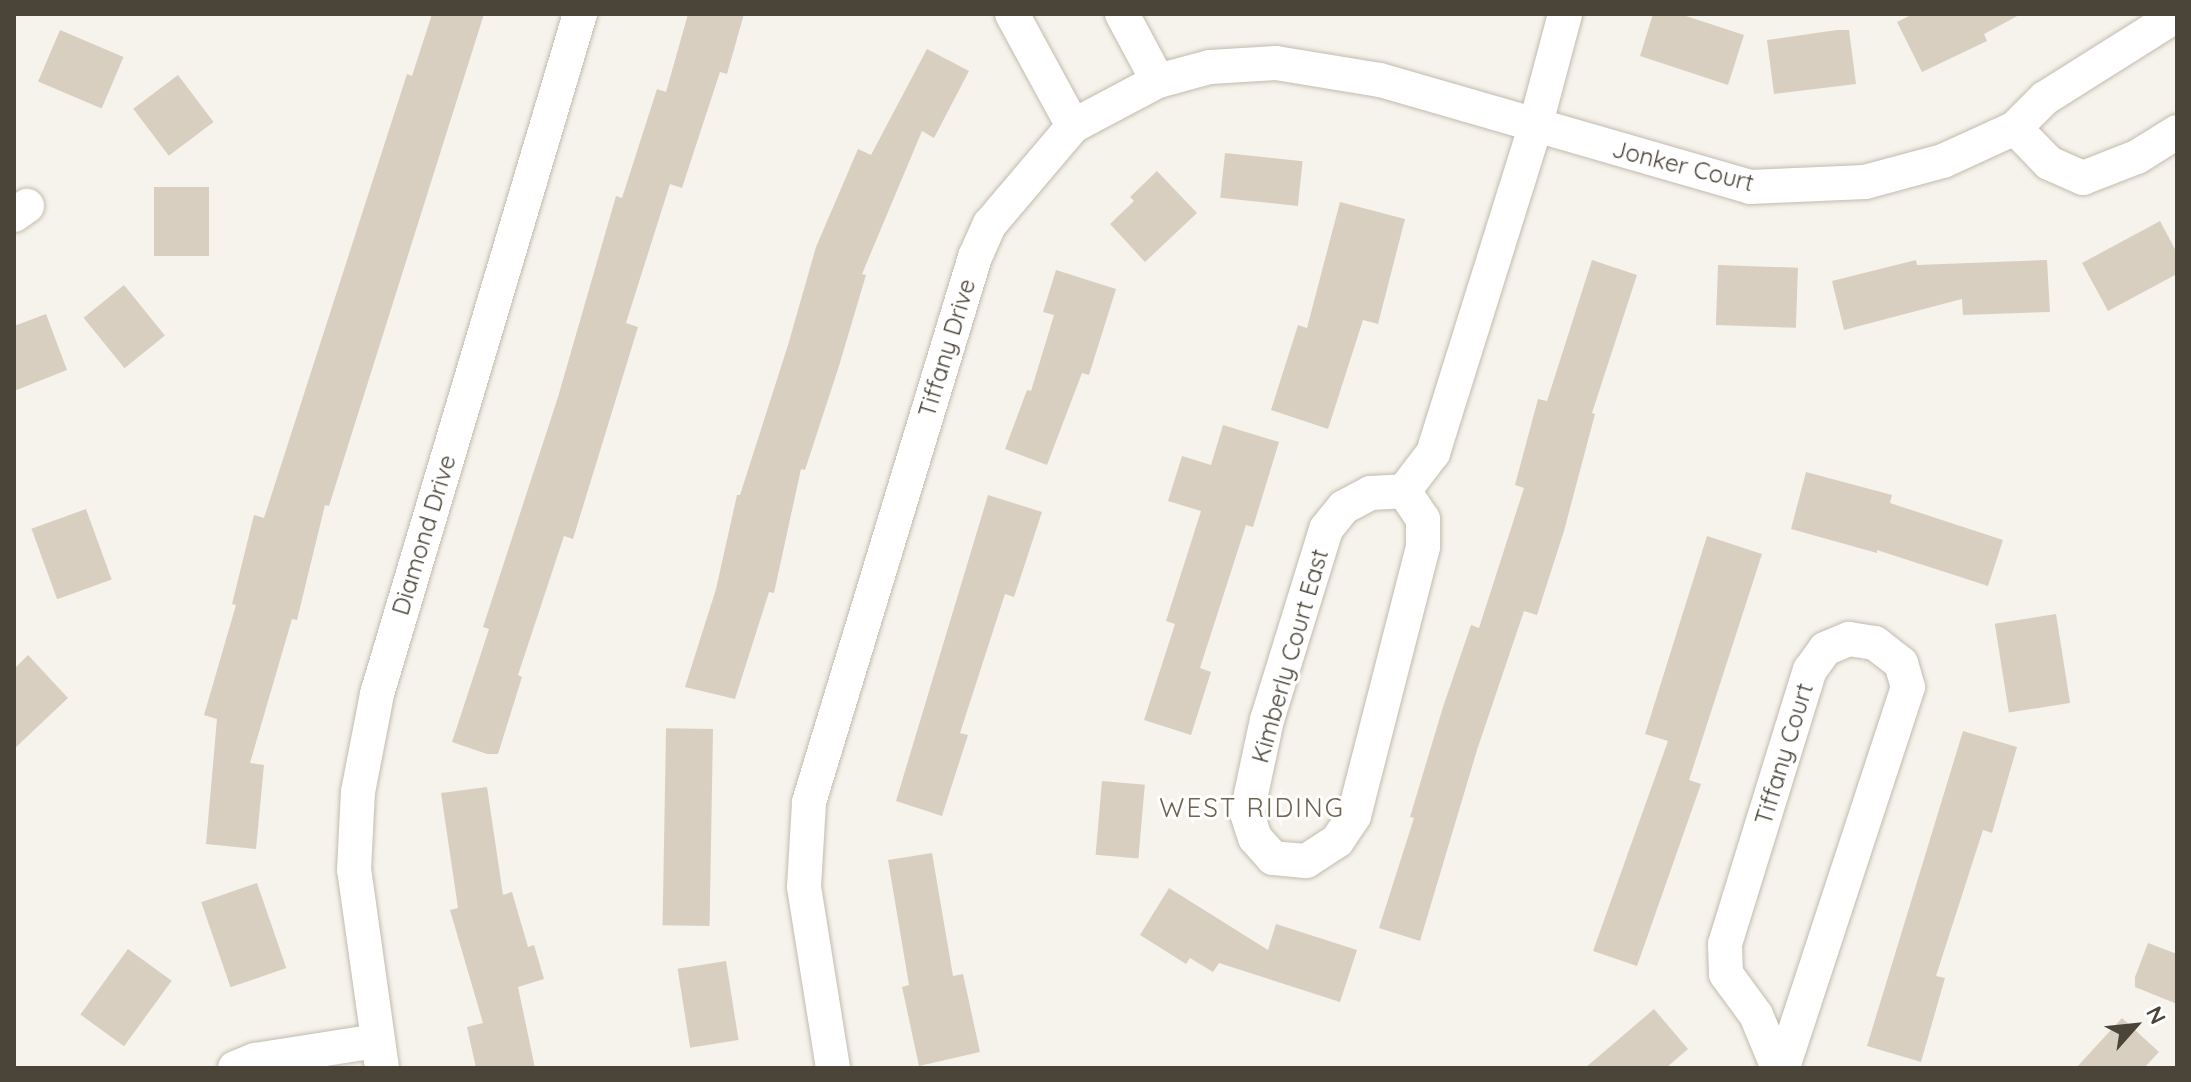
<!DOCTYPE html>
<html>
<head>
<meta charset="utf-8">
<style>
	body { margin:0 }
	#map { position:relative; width:2191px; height:1082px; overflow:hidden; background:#f6f3ec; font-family:Quicksand,sans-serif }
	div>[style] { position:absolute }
	.building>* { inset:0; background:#d8cfc1; transform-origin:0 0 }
	.roads { filter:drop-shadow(0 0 2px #c2bbae) drop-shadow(0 0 2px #c2bbae) }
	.street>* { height:34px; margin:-17px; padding:0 17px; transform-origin:17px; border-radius:17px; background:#fff }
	span { translate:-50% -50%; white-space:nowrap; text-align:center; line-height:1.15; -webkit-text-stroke:6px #fff; paint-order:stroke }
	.street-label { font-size:24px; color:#4b4439 }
	.neighbourhood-label { font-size:26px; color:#6e6250; letter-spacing:2px }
	.frame { position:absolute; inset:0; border:16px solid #4b4439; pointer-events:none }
	.north { position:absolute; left:2095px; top:986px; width:80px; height:80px; -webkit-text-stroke:6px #fff; paint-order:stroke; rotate:63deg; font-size:22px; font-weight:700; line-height:32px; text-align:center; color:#4b4439 }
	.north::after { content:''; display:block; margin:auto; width:28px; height:36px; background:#4b4439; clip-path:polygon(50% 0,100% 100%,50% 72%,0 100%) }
</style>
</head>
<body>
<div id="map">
	<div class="building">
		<div style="clip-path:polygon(432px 14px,484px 14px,329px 506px,325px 505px,297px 620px,292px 619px,250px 763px,264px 765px,256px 849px,206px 844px,217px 719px,204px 715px,236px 605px,232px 604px,254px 515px,264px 518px,407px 74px,412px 76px)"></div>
		<div style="clip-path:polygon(688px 14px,744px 14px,727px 74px,720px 72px,682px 188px,670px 184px,626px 323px,638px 327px,573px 539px,564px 536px,518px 675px,522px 677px,498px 754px,487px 754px,452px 742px,489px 629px,483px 627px,558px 397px,616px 196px,622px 198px,657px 89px,666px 92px)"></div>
		<div style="clip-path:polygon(1653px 14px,1680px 14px,1744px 35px,1728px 85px,1640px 56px)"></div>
		<div style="clip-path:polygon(1913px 14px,2021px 14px,1984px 34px,1987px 41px,1922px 72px,1897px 22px)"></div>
		<div style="left:60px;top:30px;width:69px;height:56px;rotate:23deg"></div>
		<div style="clip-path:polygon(1837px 30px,1849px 30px,1856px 84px,1774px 94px,1767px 40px)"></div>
		<div style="clip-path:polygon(927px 49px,969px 71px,934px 138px,922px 131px,862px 274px,866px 275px,839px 366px,805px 470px,801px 469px,774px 593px,769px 592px,735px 699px,685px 687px,716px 589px,737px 495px,740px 495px,788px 345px,816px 247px,858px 149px,871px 155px)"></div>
		<div style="left:178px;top:75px;width:59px;height:56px;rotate:53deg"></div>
		<div style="left:1225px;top:153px;width:78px;height:45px;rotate:6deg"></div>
		<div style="clip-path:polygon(1157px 171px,1197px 213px,1145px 262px,1110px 224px,1134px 201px,1130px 197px)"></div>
		<div style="left:154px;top:187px;width:55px;height:69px"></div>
		<div style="clip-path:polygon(1340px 202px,1405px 219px,1378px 324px,1363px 320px,1328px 429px,1271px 410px,1298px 325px,1307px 328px)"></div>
		<div style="clip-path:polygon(2160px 221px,2177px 253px,2177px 274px,2108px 311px,2082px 263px)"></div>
		<div style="clip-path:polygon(1592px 260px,1637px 275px,1592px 413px,1595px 414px,1564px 531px,1537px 615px,1524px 611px,1477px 750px,1420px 941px,1379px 928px,1414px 818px,1410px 817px,1443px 707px,1471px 625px,1479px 628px,1524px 488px,1515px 485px,1538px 399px,1547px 401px)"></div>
		<div style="clip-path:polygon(1916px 260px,1917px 265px,2047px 260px,2050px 312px,1963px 315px,1962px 299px,1844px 330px,1832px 281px)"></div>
		<div style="left:1718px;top:265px;width:80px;height:60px;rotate:2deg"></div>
		<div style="clip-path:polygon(1056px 270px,1116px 289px,1089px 375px,1082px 373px,1047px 465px,1005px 449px,1027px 390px,1031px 391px,1054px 315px,1043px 312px)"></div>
		<div style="left:124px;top:285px;width:65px;height:52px;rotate:51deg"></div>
		<div style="clip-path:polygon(46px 314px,67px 370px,14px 391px,14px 326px)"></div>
		<div style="clip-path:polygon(1223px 425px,1279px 442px,1253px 527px,1246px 525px,1200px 668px,1211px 672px,1191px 735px,1144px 720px,1175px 624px,1166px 621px,1201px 511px,1168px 501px,1182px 456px,1211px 465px)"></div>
		<div style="clip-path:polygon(1806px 472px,1892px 495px,1890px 503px,2003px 540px,1988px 586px,1877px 550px,1877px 553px,1791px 529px)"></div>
		<div style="clip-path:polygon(988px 495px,1042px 512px,1014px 597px,1005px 594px,960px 733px,968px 735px,942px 816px,896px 801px)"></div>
		<div style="left:86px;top:509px;width:75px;height:58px;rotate:70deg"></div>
		<div style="clip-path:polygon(1707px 536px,1762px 554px,1689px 780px,1701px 784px,1637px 966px,1593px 951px,1668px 741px,1645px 734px)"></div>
		<div style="left:2056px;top:614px;width:90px;height:62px;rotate:81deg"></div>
		<div style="clip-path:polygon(28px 655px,68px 698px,14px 749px,14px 669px)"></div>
		<div style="left:713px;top:729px;width:197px;height:47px;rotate:91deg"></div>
		<div style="clip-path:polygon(1963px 731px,2017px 747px,1992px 833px,1983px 830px,1936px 976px,1945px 978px,1921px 1062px,1867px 1046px)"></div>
		<div style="left:1102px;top:781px;width:43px;height:74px;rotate:5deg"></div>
		<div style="clip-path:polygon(487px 787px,503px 895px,512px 892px,528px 947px,534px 945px,544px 979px,518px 987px,535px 1068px,476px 1068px,467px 1027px,483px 1023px,450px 910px,458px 908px,441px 793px)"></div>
		<div style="clip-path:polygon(932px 853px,953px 976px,963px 974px,980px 1052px,919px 1066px,902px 987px,909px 985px,888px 860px)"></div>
		<div style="left:257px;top:883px;width:90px;height:59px;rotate:71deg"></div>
		<div style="clip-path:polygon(1169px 888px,1268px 950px,1276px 924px,1357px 950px,1340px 1002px,1219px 963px,1213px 972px,1190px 958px,1186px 964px,1140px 935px)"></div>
		<div style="clip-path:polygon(2148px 943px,2177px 954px,2177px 1004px,2135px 987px,2135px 977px)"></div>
		<div style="left:128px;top:949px;width:54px;height:81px;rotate:36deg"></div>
		<div style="left:726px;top:961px;width:80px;height:49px;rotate:81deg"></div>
		<div style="clip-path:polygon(1654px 1009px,1688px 1049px,1666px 1068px,1585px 1068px)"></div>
		<div style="clip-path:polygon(2122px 1018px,2159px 1052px,2144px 1068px,2076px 1068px)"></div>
	</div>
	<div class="roads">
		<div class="street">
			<div style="left:1012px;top:14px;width:128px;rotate:61.4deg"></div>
			<div style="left:1122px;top:14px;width:76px;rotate:61.8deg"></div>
			<div style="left:2015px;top:128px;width:49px;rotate:45.8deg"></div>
			<div style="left:2049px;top:163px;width:37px;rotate:24deg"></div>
			<div style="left:2083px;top:178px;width:58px;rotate:-21.3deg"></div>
			<div style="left:2137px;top:157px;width:47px;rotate:-32deg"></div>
			<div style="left:14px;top:215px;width:16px;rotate:-35deg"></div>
			<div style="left:1404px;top:491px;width:34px;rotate:56deg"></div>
			<div style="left:1423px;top:519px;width:28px;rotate:90deg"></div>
			<div style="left:1423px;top:547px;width:278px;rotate:104.4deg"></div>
			<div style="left:1354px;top:816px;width:30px;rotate:124deg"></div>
			<div style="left:1337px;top:841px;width:37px;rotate:147deg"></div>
			<div style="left:1306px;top:861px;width:33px;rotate:-175deg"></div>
			<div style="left:1273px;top:858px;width:27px;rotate:-132deg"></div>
			<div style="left:1255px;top:838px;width:26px;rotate:-108deg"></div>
			<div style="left:1247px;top:813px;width:95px;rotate:-77.9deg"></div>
			<div style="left:1267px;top:720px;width:200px;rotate:-72.8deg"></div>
			<div style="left:1326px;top:529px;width:28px;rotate:-51deg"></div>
			<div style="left:1344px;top:507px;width:30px;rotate:-28deg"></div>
			<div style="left:1370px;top:493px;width:34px;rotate:-3deg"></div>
			<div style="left:1404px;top:491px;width:48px;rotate:-52.7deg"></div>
			<div style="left:1433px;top:453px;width:342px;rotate:-72.6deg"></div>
			<div style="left:1535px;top:127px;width:117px;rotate:-75.1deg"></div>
			<div style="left:235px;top:1068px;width:22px;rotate:-22deg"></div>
			<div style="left:255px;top:1060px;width:123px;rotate:-8.9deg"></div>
			<div style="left:382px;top:1068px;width:200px;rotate:-98deg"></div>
			<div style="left:354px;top:870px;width:78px;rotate:-87.1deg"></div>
			<div style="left:358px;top:792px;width:100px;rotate:-79deg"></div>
			<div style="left:377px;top:694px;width:710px;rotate:-73.38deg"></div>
			<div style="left:833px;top:1068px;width:183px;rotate:-99.1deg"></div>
			<div style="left:804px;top:887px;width:85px;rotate:-86.6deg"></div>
			<div style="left:809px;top:802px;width:570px;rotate:-73.06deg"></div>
			<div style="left:975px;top:257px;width:36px;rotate:-66deg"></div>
			<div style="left:990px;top:224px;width:128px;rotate:-49.7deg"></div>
			<div style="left:1073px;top:126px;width:96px;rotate:-27.9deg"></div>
			<div style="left:1158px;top:81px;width:54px;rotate:-15.1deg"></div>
			<div style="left:1210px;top:67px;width:66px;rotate:-3.5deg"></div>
			<div style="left:1276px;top:63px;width:105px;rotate:9.3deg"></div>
			<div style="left:1380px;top:80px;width:385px;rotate:16.1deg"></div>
			<div style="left:1750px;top:187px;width:115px;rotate:-2.5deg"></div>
			<div style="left:1865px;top:182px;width:81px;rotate:-15.1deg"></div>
			<div style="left:1943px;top:161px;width:79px;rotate:-24.6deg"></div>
			<div style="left:2015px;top:128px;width:42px;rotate:-45deg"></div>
			<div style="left:2045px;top:98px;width:156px;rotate:-32.2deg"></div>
			<div style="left:1778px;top:1068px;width:57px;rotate:-112.5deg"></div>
			<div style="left:1756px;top:1015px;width:51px;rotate:-126.2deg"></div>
			<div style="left:1726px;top:974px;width:30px;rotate:-92deg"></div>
			<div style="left:1725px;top:944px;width:287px;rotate:-72.8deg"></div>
			<div style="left:1810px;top:670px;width:26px;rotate:-54deg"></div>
			<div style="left:1825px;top:649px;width:26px;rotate:-23deg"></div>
			<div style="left:1849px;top:639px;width:26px;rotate:9deg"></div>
			<div style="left:1875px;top:643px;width:33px;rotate:38deg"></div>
			<div style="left:1901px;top:663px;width:25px;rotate:74deg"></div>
			<div style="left:1908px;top:687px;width:401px;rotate:108.2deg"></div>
		</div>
	</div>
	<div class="street-label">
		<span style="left:1683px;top:166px;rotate:14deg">Jonker Court</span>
		<span style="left:947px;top:348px;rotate:-73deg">Tiffany Drive</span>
		<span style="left:424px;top:535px;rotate:-73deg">Diamond Drive</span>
		<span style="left:1290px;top:656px;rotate:-74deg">Kimberly Court East</span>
		<span style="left:1784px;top:754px;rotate:-73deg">Tiffany Court</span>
	</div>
	<div class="neighbourhood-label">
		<span style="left:1252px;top:808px">WEST RIDING</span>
	</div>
	<div class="frame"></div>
	<div class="north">N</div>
</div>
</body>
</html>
